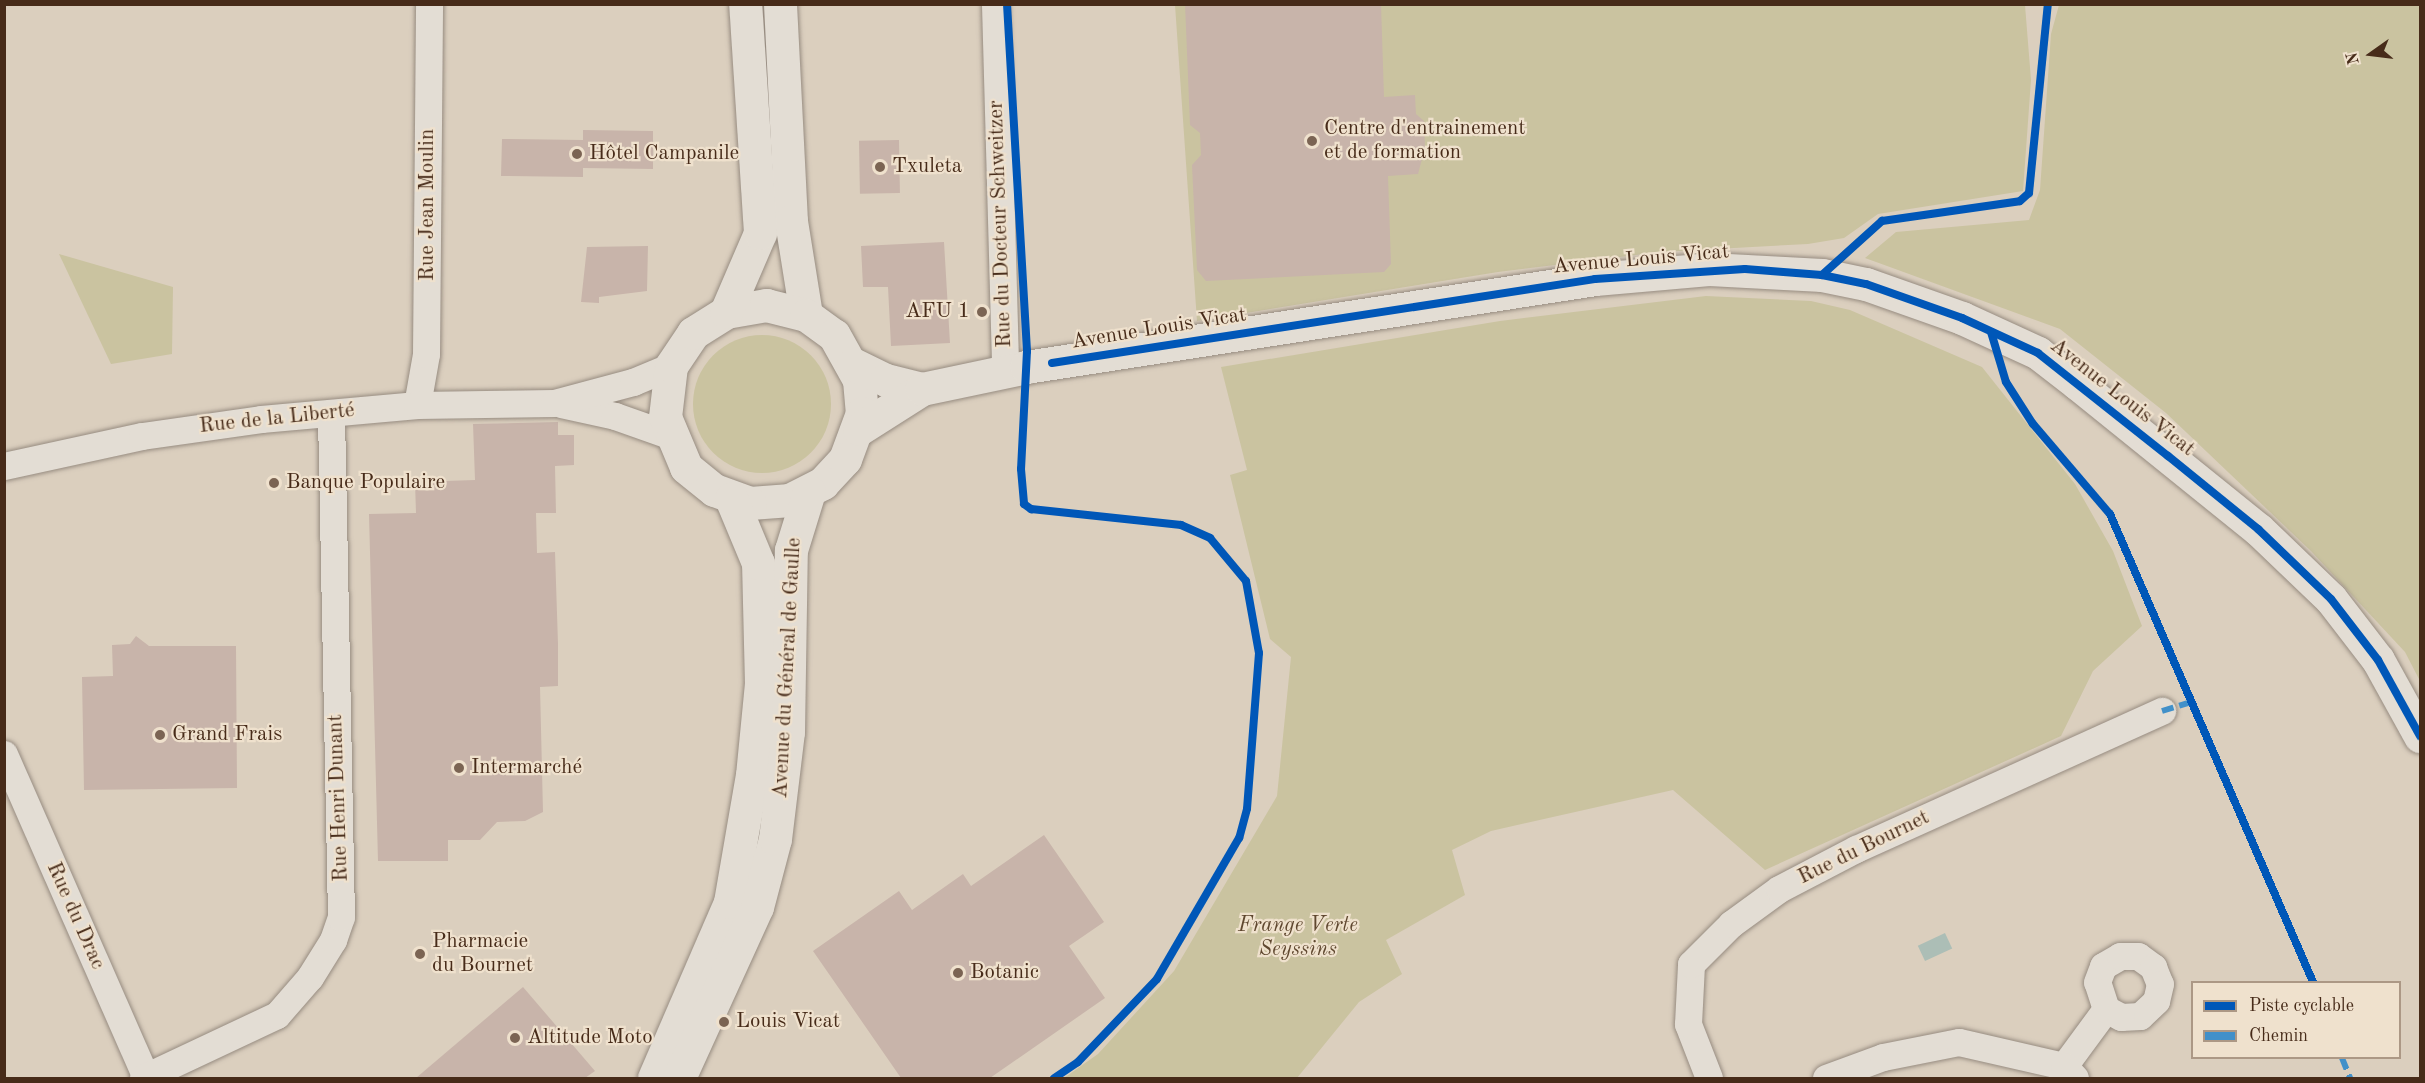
<!DOCTYPE html>
<html>
<head>
<meta charset="utf-8">
<style>
	body { margin:0 }
	#map { position:relative; width:2425px; height:1083px; overflow:hidden; background:#dbcfbe; font-family:"Old Standard TT",serif }
	div>[style] { position:absolute }
	.green>* { inset:0; background:#cac3a0 }
	.round { border-radius:50% }
	.water>* { inset:0; background:#acbeb6; transform-origin:0 0 }
	.building>* { inset:0; background:#c8b4aa; transform-origin:0 0 }
	.roads { filter:drop-shadow(0 0 2px #978c81) drop-shadow(0 0 2px #978c81) }
	.minor>* { height:27px; margin:-13.5px; padding:0 13.5px; transform-origin:13.5px; border-radius:13.5px; background:#e3ddd4 }
	.secondary>* { height:33px; margin:-16.5px; padding:0 16.5px; transform-origin:16.5px; border-radius:16.5px; background:#e3ddd4 }
	.quiet>* { height:6px; margin-top:-3px; transform-origin:0; background:repeating-linear-gradient(90deg,#4190c9 0 12px,transparent 0 18px) }
	.cycleway>* { height:8px; margin:-4px; padding:0 4px; transform-origin:4px; border-radius:4px; background:#0057b8 }
	.dots>* { width:16px; height:16px; translate:-50% -50%; box-sizing:border-box; border:3px solid #efe1cd; border-radius:50% }
	span { translate:-50% -50%; white-space:nowrap; text-align:center; line-height:1.15; -webkit-text-stroke:4.5px #efe1cd; paint-order:stroke }
	.poi-label { font-size:21px; color:#472b19 }
	.left { translate:0 -50%; text-align:left }
	.right { translate:-100% -50%; text-align:right }
	.street-label { font-size:21px; color:#472b19 }
	.park-label { font-size:21px; color:#5f472f; font-style:italic }
	.frame { position:absolute; inset:0; border:6px solid #472b19; pointer-events:none }
	.legend { position:absolute; left:2191px; top:981px; width:210px; height:78px; box-sizing:border-box; background:#efe1cd; border:2px solid #ac9885; margin:0; padding:8px 10px; list-style:none; font-size:18px; color:#472b19 }
	.legend li { display:flex; align-items:center; gap:12px; height:30px }
	.legend b { width:30px; border:2px solid #ac9885 }
	.north { position:absolute; left:2341px; top:24px; width:60px; height:60px; -webkit-text-stroke:4px #efe1cd; paint-order:stroke; rotate:256deg; font-size:16px; font-weight:700; line-height:24px; text-align:center; color:#472b19 }
	.north::after { content:''; display:block; margin:auto; width:21px; height:27px; background:#472b19; clip-path:polygon(50% 0,100% 100%,50% 72%,0 100%) }
</style>
</head>
<body>
<div id="map">
	<div class="green">
		<div style="clip-path:polygon(1175px 5px,2025px 5px,2031px 80px,2023px 191px,1878px 214px,1844px 238px,1808px 244px,1660px 252px,1498px 272px,1197px 321px)"></div>
		<div style="clip-path:polygon(2059px 5px,2420px 5px,2420px 681px,2405px 652px,2311px 551px,2166px 413px,2060px 329px,1865px 258px,1896px 232px,2029px 220px,2040px 190px,2051px 34px)"></div>
		<div style="clip-path:polygon(59px 254px,173px 287px,172px 354px,111px 364px)"></div>
		<div style="clip-path:polygon(1706px 296px,1811px 301px,1850px 310px,1982px 367px,2075px 484px,2113px 551px,2142px 626px,2093px 671px,2061px 736px,1765px 870px,1673px 790px,1491px 831px,1452px 850px,1465px 895px,1386px 940px,1402px 974px,1359px 1002px,1297px 1078px,1064px 1078px,1098px 1054px,1174px 971px,1277px 796px,1291px 657px,1270px 639px,1230px 475px,1247px 470px,1221px 367px,1500px 321px)"></div>
		<div class="round" style="left:693px;top:335px;width:138px;height:138px"></div>
	</div>
	<div class="water">
		<div style="left:1945px;top:933px;width:17px;height:30px;rotate:65deg"></div>
	</div>
	<div class="building">
		<div style="clip-path:polygon(1185px 4px,1381px 4px,1384px 97px,1415px 95px,1416px 114px,1424px 121px,1425px 148px,1418px 174px,1388px 176px,1391px 264px,1384px 272px,1206px 281px,1197px 270px,1192px 165px,1201px 155px,1200px 133px,1190px 125px)"></div>
		<div style="clip-path:polygon(583px 130px,653px 131px,653px 169px,583px 168px,583px 177px,501px 176px,502px 139px,583px 140px)"></div>
		<div style="left:899px;top:140px;width:53px;height:40px;rotate:89deg"></div>
		<div style="clip-path:polygon(944px 242px,950px 343px,891px 346px,888px 287px,863px 287px,861px 246px)"></div>
		<div style="clip-path:polygon(648px 246px,647px 291px,599px 297px,599px 303px,581px 302px,587px 247px)"></div>
		<div style="clip-path:polygon(558px 422px,558px 435px,574px 435px,574px 465px,555px 466px,556px 513px,536px 513px,537px 553px,555px 552px,558px 644px,558px 686px,540px 687px,543px 812px,525px 821px,497px 822px,480px 840px,448px 840px,448px 861px,378px 861px,369px 514px,416px 513px,415px 482px,475px 480px,473px 424px)"></div>
		<div style="clip-path:polygon(136px 636px,149px 646px,236px 646px,237px 788px,84px 790px,82px 677px,113px 676px,112px 645px,130px 644px)"></div>
		<div style="clip-path:polygon(1044px 835px,1104px 922px,1069px 946px,1105px 998px,990px 1078px,901px 1078px,813px 951px,899px 891px,912px 910px,963px 874px,971px 886px)"></div>
		<div style="clip-path:polygon(523px 987px,595px 1071px,585px 1078px,416px 1078px)"></div>
	</div>
	<div class="roads">
		<div class="minor">
			<div style="left:995px;top:4px;width:367px;rotate:88.4deg"></div>
			<div style="left:561px;top:404px;width:55px;rotate:12.5deg"></div>
			<div style="left:615px;top:416px;width:57px;rotate:19.4deg"></div>
			<div style="left:417px;top:405px;width:52px;rotate:-80deg"></div>
			<div style="left:426px;top:354px;width:350px;rotate:-89.5deg"></div>
			<div style="left:4px;top:466px;width:141px;rotate:-12.3deg"></div>
			<div style="left:142px;top:436px;width:120px;rotate:-8.1deg"></div>
			<div style="left:261px;top:419px;width:157px;rotate:-5.1deg"></div>
			<div style="left:417px;top:405px;width:137px;rotate:-0.8deg"></div>
			<div style="left:554px;top:403px;width:82px;rotate:-14.9deg"></div>
			<div style="left:633px;top:382px;width:41px;rotate:-22.8deg"></div>
			<div style="left:4px;top:754px;width:353px;rotate:66.3deg"></div>
			<div style="left:2064px;top:1066px;width:71px;rotate:-53.6deg"></div>
			<div style="left:2106px;top:1009px;width:28px;rotate:-108deg"></div>
			<div style="left:2097px;top:982px;width:17px;rotate:-69deg"></div>
			<div style="left:2103px;top:966px;width:20px;rotate:-30deg"></div>
			<div style="left:2120px;top:956px;width:18px"></div>
			<div style="left:2138px;top:956px;width:19px;rotate:36deg"></div>
			<div style="left:2153px;top:967px;width:18px;rotate:68deg"></div>
			<div style="left:2160px;top:984px;width:17px;rotate:103deg"></div>
			<div style="left:2156px;top:1001px;width:22px;rotate:137deg"></div>
			<div style="left:2140px;top:1016px;width:19px;rotate:177deg"></div>
			<div style="left:2121px;top:1017px;width:17px;rotate:-152deg"></div>
			<div style="left:143px;top:1078px;width:148px;rotate:-25.2deg"></div>
			<div style="left:277px;top:1015px;width:50px;rotate:-49deg"></div>
			<div style="left:310px;top:977px;width:44px;rotate:-58.1deg"></div>
			<div style="left:333px;top:940px;width:24px;rotate:-71deg"></div>
			<div style="left:341px;top:917px;width:504px;rotate:-91.14deg"></div>
			<div style="left:1709px;top:1078px;width:58px;rotate:-111.3deg"></div>
			<div style="left:1688px;top:1024px;width:60px;rotate:-87.1deg"></div>
			<div style="left:1691px;top:964px;width:57px;rotate:-45deg"></div>
			<div style="left:1731px;top:924px;width:59px;rotate:-36.1deg"></div>
			<div style="left:1779px;top:889px;width:87px;rotate:-27.5deg"></div>
			<div style="left:1856px;top:849px;width:336px;rotate:-24.3deg"></div>
			<div style="left:1826px;top:1078px;width:61px;rotate:-20.2deg"></div>
			<div style="left:1883px;top:1057px;width:77px;rotate:-11.2deg"></div>
			<div style="left:1959px;top:1042px;width:108px;rotate:12.9deg"></div>
			<div style="left:2064px;top:1066px;width:16px;rotate:47deg"></div>
		</div>
		<div class="secondary">
			<div style="left:780px;top:4px;width:217px;rotate:87.1deg"></div>
			<div style="left:791px;top:221px;width:95px;rotate:80.9deg"></div>
			<div style="left:726px;top:312px;width:41px;rotate:-9.9deg"></div>
			<div style="left:766px;top:305px;width:41px;rotate:14deg"></div>
			<div style="left:806px;top:315px;width:34px;rotate:36deg"></div>
			<div style="left:834px;top:335px;width:51px;rotate:60.9deg"></div>
			<div style="left:859px;top:380px;width:33px;rotate:85deg"></div>
			<div style="left:862px;top:413px;width:49px;rotate:110.3deg"></div>
			<div style="left:845px;top:459px;width:33px;rotate:133deg"></div>
			<div style="left:823px;top:483px;width:37px;rotate:153deg"></div>
			<div style="left:790px;top:500px;width:40px;rotate:175.7deg"></div>
			<div style="left:750px;top:503px;width:38px;rotate:-160deg"></div>
			<div style="left:714px;top:490px;width:36px;rotate:-141deg"></div>
			<div style="left:686px;top:467px;width:54px;rotate:-112.8deg"></div>
			<div style="left:665px;top:417px;width:51px;rotate:-83.3deg"></div>
			<div style="left:671px;top:366px;width:40px;rotate:-56deg"></div>
			<div style="left:693px;top:333px;width:39px;rotate:-32deg"></div>
			<div style="left:726px;top:312px;width:86px;rotate:-66.7deg"></div>
			<div style="left:760px;top:233px;width:229px;rotate:-93.7deg"></div>
			<div style="left:853px;top:364px;width:37px;rotate:26deg"></div>
			<div style="left:886px;top:380px;width:37px;rotate:14deg"></div>
			<div style="left:859px;top:429px;width:75px;rotate:-32.4deg"></div>
			<div style="left:922px;top:389px;width:106px;rotate:-11.9deg"></div>
			<div style="left:1026px;top:367px;width:576px;rotate:-8.79deg"></div>
			<div style="left:1595px;top:279px;width:114px;rotate:-5deg"></div>
			<div style="left:1709px;top:269px;width:113px;rotate:3deg"></div>
			<div style="left:1822px;top:275px;width:45px;rotate:11.6deg"></div>
			<div style="left:1866px;top:284px;width:102px;rotate:19.5deg"></div>
			<div style="left:1962px;top:318px;width:84px;rotate:24.7deg"></div>
			<div style="left:2038px;top:353px;width:51px;rotate:37.8deg"></div>
			<div style="left:2078px;top:384px;width:231px;rotate:38.9deg"></div>
			<div style="left:2258px;top:529px;width:101px;rotate:43.8deg"></div>
			<div style="left:2331px;top:599px;width:77px;rotate:52.4deg"></div>
			<div style="left:2378px;top:660px;width:87px;rotate:61.1deg"></div>
			<div style="left:654px;top:1078px;width:192px;rotate:-66.6deg"></div>
			<div style="left:730px;top:902px;width:129px;rotate:-80.2deg"></div>
			<div style="left:752px;top:775px;width:91px;rotate:-84.4deg"></div>
			<div style="left:761px;top:684px;width:121px;rotate:-91.4deg"></div>
			<div style="left:758px;top:563px;width:70px;rotate:-112.6deg"></div>
			<div style="left:679px;top:1078px;width:188px;rotate:-65.5deg"></div>
			<div style="left:757px;top:907px;width:70px;rotate:-75.2deg"></div>
			<div style="left:775px;top:839px;width:108px;rotate:-83.1deg"></div>
			<div style="left:788px;top:732px;width:182px;rotate:-89.1deg"></div>
			<div style="left:791px;top:550px;width:61px;rotate:-72.8deg"></div>
		</div>
	</div>
	<div class="quiet">
		<div style="left:2162px;top:711px;width:31px;rotate:-17deg"></div>
		<div style="left:2342px;top:1058px;width:22px;rotate:68deg"></div>
	</div>
	<div class="cycleway">
		<div style="left:1007px;top:4px;width:348px;rotate:86.7deg"></div>
		<div style="left:1027px;top:351px;width:118px;rotate:92.9deg"></div>
		<div style="left:1021px;top:469px;width:35px;rotate:85deg"></div>
		<div style="left:1024px;top:504px;width:9px;rotate:36deg"></div>
		<div style="left:1031px;top:509px;width:151px;rotate:6.1deg"></div>
		<div style="left:1181px;top:525px;width:32px;rotate:24deg"></div>
		<div style="left:1210px;top:538px;width:56px;rotate:50.1deg"></div>
		<div style="left:1246px;top:581px;width:73px;rotate:79.8deg"></div>
		<div style="left:1259px;top:653px;width:156px;rotate:94.4deg"></div>
		<div style="left:1247px;top:809px;width:30px;rotate:105deg"></div>
		<div style="left:1239px;top:838px;width:163px;rotate:120.2deg"></div>
		<div style="left:1157px;top:979px;width:115px;rotate:133.6deg"></div>
		<div style="left:1078px;top:1062px;width:29px;rotate:146deg"></div>
		<div style="left:1822px;top:275px;width:81px;rotate:-42deg"></div>
		<div style="left:1882px;top:221px;width:139px;rotate:-8.2deg"></div>
		<div style="left:2020px;top:201px;width:12px;rotate:-42deg"></div>
		<div style="left:2029px;top:193px;width:190px;rotate:-84.3deg"></div>
		<div style="left:1991px;top:332px;width:52px;rotate:73.3deg"></div>
		<div style="left:2006px;top:382px;width:50px;rotate:57.3deg"></div>
		<div style="left:2033px;top:424px;width:118px;rotate:49.5deg"></div>
		<div style="left:2110px;top:514px;width:510px;rotate:66.55deg"></div>
		<div style="left:1052px;top:363px;width:549px;rotate:-8.79deg"></div>
		<div style="left:1595px;top:279px;width:150px;rotate:-3.8deg"></div>
		<div style="left:1745px;top:269px;width:77px;rotate:4.5deg"></div>
		<div style="left:1822px;top:275px;width:45px;rotate:11.6deg"></div>
		<div style="left:1866px;top:284px;width:102px;rotate:19.5deg"></div>
		<div style="left:1962px;top:318px;width:84px;rotate:24.7deg"></div>
		<div style="left:2038px;top:353px;width:166px;rotate:38.4deg"></div>
		<div style="left:2168px;top:456px;width:116px;rotate:39deg"></div>
		<div style="left:2258px;top:529px;width:101px;rotate:43.8deg"></div>
		<div style="left:2331px;top:599px;width:77px;rotate:52.4deg"></div>
		<div style="left:2378px;top:660px;width:87px;rotate:61.1deg"></div>
	</div>
	<div class="dots">
		<div style="left:1312px;top:141px;background:#7b6453"></div>
		<div style="left:577px;top:154px;background:#7b6453"></div>
		<div style="left:880px;top:167px;background:#7b6453"></div>
		<div style="left:982px;top:312px;background:#7b6453"></div>
		<div style="left:274px;top:483px;background:#7b6453"></div>
		<div style="left:160px;top:735px;background:#7b6453"></div>
		<div style="left:459px;top:768px;background:#7b6453"></div>
		<div style="left:420px;top:954px;background:#7b6453"></div>
		<div style="left:958px;top:973px;background:#7b6453"></div>
		<div style="left:724px;top:1022px;background:#7b6453"></div>
		<div style="left:515px;top:1038px;background:#7b6453"></div>
	</div>
	<div class="poi-label">
		<span class="left" style="left:1324px;top:141px">Centre d'entrainement<br>et de formation</span>
		<span class="left" style="left:589px;top:154px">Hôtel Campanile</span>
		<span class="left" style="left:892px;top:167px">Txuleta</span>
		<span class="right" style="left:970px;top:312px">AFU 1</span>
		<span class="left" style="left:286px;top:483px">Banque Populaire</span>
		<span class="left" style="left:172px;top:735px">Grand Frais</span>
		<span class="left" style="left:471px;top:768px">Intermarché</span>
		<span class="left" style="left:432px;top:954px">Pharmacie<br>du Bournet</span>
		<span class="left" style="left:970px;top:973px">Botanic</span>
		<span class="left" style="left:736px;top:1022px">Louis Vicat</span>
		<span class="left" style="left:527px;top:1038px">Altitude Moto</span>
	</div>
	<div class="street-label">
		<span style="left:428px;top:205px;rotate:-90deg">Rue Jean Moulin</span>
		<span style="left:1001px;top:224px;rotate:-92deg">Rue du Docteur Schweitzer</span>
		<span style="left:1641px;top:260px;rotate:-5deg">Avenue Louis Vicat</span>
		<span style="left:1159px;top:329px;rotate:-9deg">Avenue Louis Vicat</span>
		<span style="left:2122px;top:398px;rotate:38deg">Avenue Louis Vicat</span>
		<span style="left:277px;top:419px;rotate:-6deg">Rue de la Liberté</span>
		<span style="left:788px;top:668px;rotate:-87deg">Avenue du Général de Gaulle</span>
		<span style="left:339px;top:798px;rotate:-92deg">Rue Henri Dunant</span>
		<span style="left:1864px;top:848px;rotate:-26deg">Rue du Bournet</span>
		<span style="left:75px;top:916px;rotate:66deg">Rue du Drac</span>
	</div>
	<div class="park-label">
		<span style="left:1298px;top:938px">Frange Verte<br>Seyssins</span>
	</div>
	<div class="frame"></div>
	<ul class="legend">
	<li><b style="height:8px;background:#0057b8"></b>Piste cyclable</li>
	<li><b style="height:8px;background:#4190c9"></b>Chemin</li>
	</ul>
	<div class="north">N</div>
</div>
</body>
</html>
